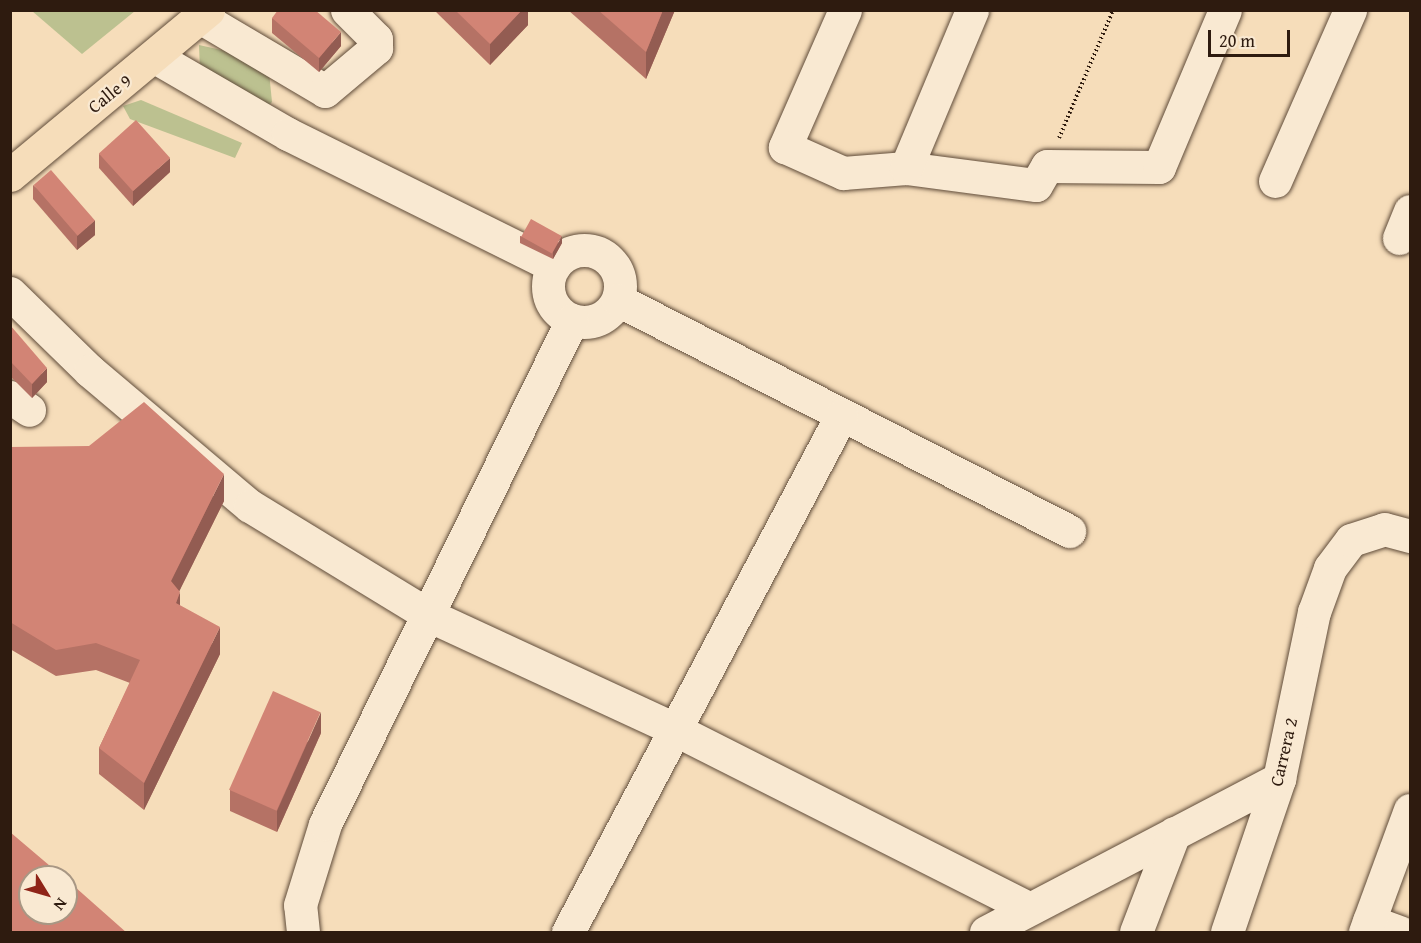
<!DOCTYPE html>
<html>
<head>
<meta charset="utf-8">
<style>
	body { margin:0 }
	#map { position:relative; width:1421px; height:943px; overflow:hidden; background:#f6ddba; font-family:"Gentium Book Plus",serif }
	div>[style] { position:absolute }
	.green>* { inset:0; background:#bcc190 }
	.path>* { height:4px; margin-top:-2px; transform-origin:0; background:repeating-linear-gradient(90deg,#2e1b0f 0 1.5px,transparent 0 4.5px) }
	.roads { filter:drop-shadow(0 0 2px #604c3a) drop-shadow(0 0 2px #604c3a) }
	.minor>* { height:33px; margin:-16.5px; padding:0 16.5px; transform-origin:16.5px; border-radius:16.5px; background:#f9e9d2 }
	.minor>.ring { margin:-16.5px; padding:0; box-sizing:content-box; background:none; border:33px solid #f9e9d2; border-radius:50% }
	.major>* { height:33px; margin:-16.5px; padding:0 16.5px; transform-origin:16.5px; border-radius:16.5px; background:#f6ddba }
	.wall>* { inset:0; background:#b57265 }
	.shaded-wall>* { inset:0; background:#935c52 }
	.building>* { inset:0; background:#d28475; transform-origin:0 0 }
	span { translate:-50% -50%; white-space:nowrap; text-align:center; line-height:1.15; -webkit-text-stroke:4.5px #f9e9d2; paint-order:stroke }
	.street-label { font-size:18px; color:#2e1b0f }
	.frame { position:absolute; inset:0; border:12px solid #2e1b0f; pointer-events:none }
	.north { position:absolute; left:18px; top:865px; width:60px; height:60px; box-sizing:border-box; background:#f9e9d2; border:2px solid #a89784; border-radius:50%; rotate:127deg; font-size:16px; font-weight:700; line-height:24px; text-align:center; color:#2e1b0f }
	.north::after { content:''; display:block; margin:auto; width:21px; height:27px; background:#8f2418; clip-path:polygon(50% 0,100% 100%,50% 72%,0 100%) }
	.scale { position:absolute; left:1208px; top:30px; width:82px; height:27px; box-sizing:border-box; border:3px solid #2e1b0f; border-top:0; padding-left:8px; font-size:18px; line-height:21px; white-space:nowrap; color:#2e1b0f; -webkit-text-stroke:4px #f9e9d2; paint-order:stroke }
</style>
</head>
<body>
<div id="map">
	<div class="green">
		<div style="clip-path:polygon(32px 11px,135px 11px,82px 54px)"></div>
		<div style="clip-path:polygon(199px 45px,235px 53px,269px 72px,272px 102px,264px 110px,200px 71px)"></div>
		<div style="clip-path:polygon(141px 100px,242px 143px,235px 158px,130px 119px,123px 106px)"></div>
	</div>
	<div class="path">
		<div style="left:1059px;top:138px;width:139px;rotate:-67.1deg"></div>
	</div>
	<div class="roads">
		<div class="minor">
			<div style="left:845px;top:10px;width:150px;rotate:113.7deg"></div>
			<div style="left:785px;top:147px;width:64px;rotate:24.1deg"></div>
			<div style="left:843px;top:173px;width:63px;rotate:-4.5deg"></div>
			<div style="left:906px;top:168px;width:131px;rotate:7.5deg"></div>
			<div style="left:1036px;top:185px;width:22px;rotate:-60deg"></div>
			<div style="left:1047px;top:166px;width:112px;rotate:0.5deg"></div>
			<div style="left:1159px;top:167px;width:170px;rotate:-67.2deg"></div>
			<div style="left:200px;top:17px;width:145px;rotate:30.6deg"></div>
			<div style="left:325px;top:91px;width:67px;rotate:-40.1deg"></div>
			<div style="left:376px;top:48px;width:9px;rotate:-90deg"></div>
			<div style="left:376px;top:39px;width:41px;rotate:-135deg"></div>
			<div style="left:155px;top:57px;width:154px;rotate:30.1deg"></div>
			<div style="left:288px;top:134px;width:297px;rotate:26.4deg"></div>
			<div style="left:906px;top:168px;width:171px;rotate:-67.3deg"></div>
			<div style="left:1275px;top:181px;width:187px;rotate:-66.3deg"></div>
			<div style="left:1399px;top:238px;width:29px;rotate:-68deg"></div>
			<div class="ring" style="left:548px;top:250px;width:39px;height:39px"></div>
			<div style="left:10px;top:293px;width:112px;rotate:44.3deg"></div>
			<div style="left:90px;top:371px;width:209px;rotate:40.2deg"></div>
			<div style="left:250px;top:506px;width:211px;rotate:31.4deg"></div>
			<div style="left:430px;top:616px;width:269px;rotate:24.8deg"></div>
			<div style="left:674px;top:729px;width:394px;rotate:26.8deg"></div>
			<div style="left:618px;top:300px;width:507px;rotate:27.12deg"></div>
			<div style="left:10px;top:397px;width:23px;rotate:34deg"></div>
			<div style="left:1369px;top:921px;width:33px;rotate:20deg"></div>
			<div style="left:303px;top:932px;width:27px;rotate:-96deg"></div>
			<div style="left:300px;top:905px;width:85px;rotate:-72.8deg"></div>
			<div style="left:325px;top:824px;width:561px;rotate:-63.89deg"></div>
			<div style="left:568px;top:932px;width:584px;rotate:-62.12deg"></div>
			<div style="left:986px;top:932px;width:331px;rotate:-27.6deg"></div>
			<div style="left:1136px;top:932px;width:106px;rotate:-69deg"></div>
			<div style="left:1227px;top:932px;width:162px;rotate:-71.2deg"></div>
			<div style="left:1279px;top:779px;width:171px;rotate:-78.2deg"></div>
			<div style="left:1314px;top:612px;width:47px;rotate:-70deg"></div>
			<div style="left:1330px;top:568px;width:35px;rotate:-53deg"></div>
			<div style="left:1351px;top:540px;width:35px;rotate:-18deg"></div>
			<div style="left:1384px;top:529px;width:27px;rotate:15deg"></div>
			<div style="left:1365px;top:932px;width:130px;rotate:-69.8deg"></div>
		</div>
		<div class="major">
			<div style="left:10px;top:175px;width:258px;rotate:-39.8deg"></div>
		</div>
	</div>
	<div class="wall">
		<div style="clip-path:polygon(434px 10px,528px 10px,528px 25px,490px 65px)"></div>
		<div style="clip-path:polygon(568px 10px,675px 10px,646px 79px)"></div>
		<div style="clip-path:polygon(272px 18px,341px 46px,319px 72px,272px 33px)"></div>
		<div style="clip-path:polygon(99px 154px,170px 172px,133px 206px,99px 168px)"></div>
		<div style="clip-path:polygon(33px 185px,95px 235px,77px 250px,33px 199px)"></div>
		<div style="clip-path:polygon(520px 236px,562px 243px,553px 259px,520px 243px)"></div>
		<div style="clip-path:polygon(10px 325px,47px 382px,32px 398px,10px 376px)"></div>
		<div style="clip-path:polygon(10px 447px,224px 501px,179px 591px,180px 606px,220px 654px,144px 810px,99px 774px,99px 748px,130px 683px,96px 670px,56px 676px,10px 649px)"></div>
		<div style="clip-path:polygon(321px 733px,277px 832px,230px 811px,230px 790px)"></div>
	</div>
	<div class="shaded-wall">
		<div style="clip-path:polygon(522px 10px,528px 10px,528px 25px,490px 65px,490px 44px)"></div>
		<div style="clip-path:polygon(663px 10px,675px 10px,646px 79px,646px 52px)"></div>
		<div style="clip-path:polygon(341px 32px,341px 46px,319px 72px,319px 58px)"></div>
		<div style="clip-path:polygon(170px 158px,170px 172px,133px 206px,133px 191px)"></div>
		<div style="clip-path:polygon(95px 220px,95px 235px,77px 250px,77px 236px)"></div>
		<div style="clip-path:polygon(562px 236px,562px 243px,553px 259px,553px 252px)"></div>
		<div style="clip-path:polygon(47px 368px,47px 382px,32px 398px,32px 384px)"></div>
		<div style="clip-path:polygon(224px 474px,224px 501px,171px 608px,171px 581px)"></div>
		<div style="clip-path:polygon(180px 592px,180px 619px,176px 603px)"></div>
		<div style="clip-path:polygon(220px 627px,220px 654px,144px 810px,144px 783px)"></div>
		<div style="clip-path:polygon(321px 712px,321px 733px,277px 832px,277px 811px)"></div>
	</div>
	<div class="building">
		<div style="clip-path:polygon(278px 10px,315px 10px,341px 32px,319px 58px,272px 18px)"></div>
		<div style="clip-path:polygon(455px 10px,522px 10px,490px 44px)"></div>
		<div style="clip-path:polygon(598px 10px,663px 10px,646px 52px)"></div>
		<div style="left:136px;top:120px;width:51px;height:50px;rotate:48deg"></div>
		<div style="left:51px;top:170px;width:67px;height:23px;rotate:49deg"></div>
		<div style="left:531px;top:219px;width:35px;height:20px;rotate:29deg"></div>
		<div style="clip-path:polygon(10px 325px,47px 368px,32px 384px,10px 361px)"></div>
		<div style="clip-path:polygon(144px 402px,224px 474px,171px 581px,180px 592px,176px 603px,220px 627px,144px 783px,99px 748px,140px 660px,96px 643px,56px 650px,10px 622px,10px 447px,89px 446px)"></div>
		<div style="left:273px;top:691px;width:52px;height:108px;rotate:24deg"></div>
		<div style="clip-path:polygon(10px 832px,63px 877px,30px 877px,30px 913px,66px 913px,66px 879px,127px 933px,10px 933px)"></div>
	</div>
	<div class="street-label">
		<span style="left:110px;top:94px;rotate:-39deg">Calle 9</span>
		<span style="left:1284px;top:752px;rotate:-77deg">Carrera 2</span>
	</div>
	<div class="frame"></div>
	<div class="north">N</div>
	<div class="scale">20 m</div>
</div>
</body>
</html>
